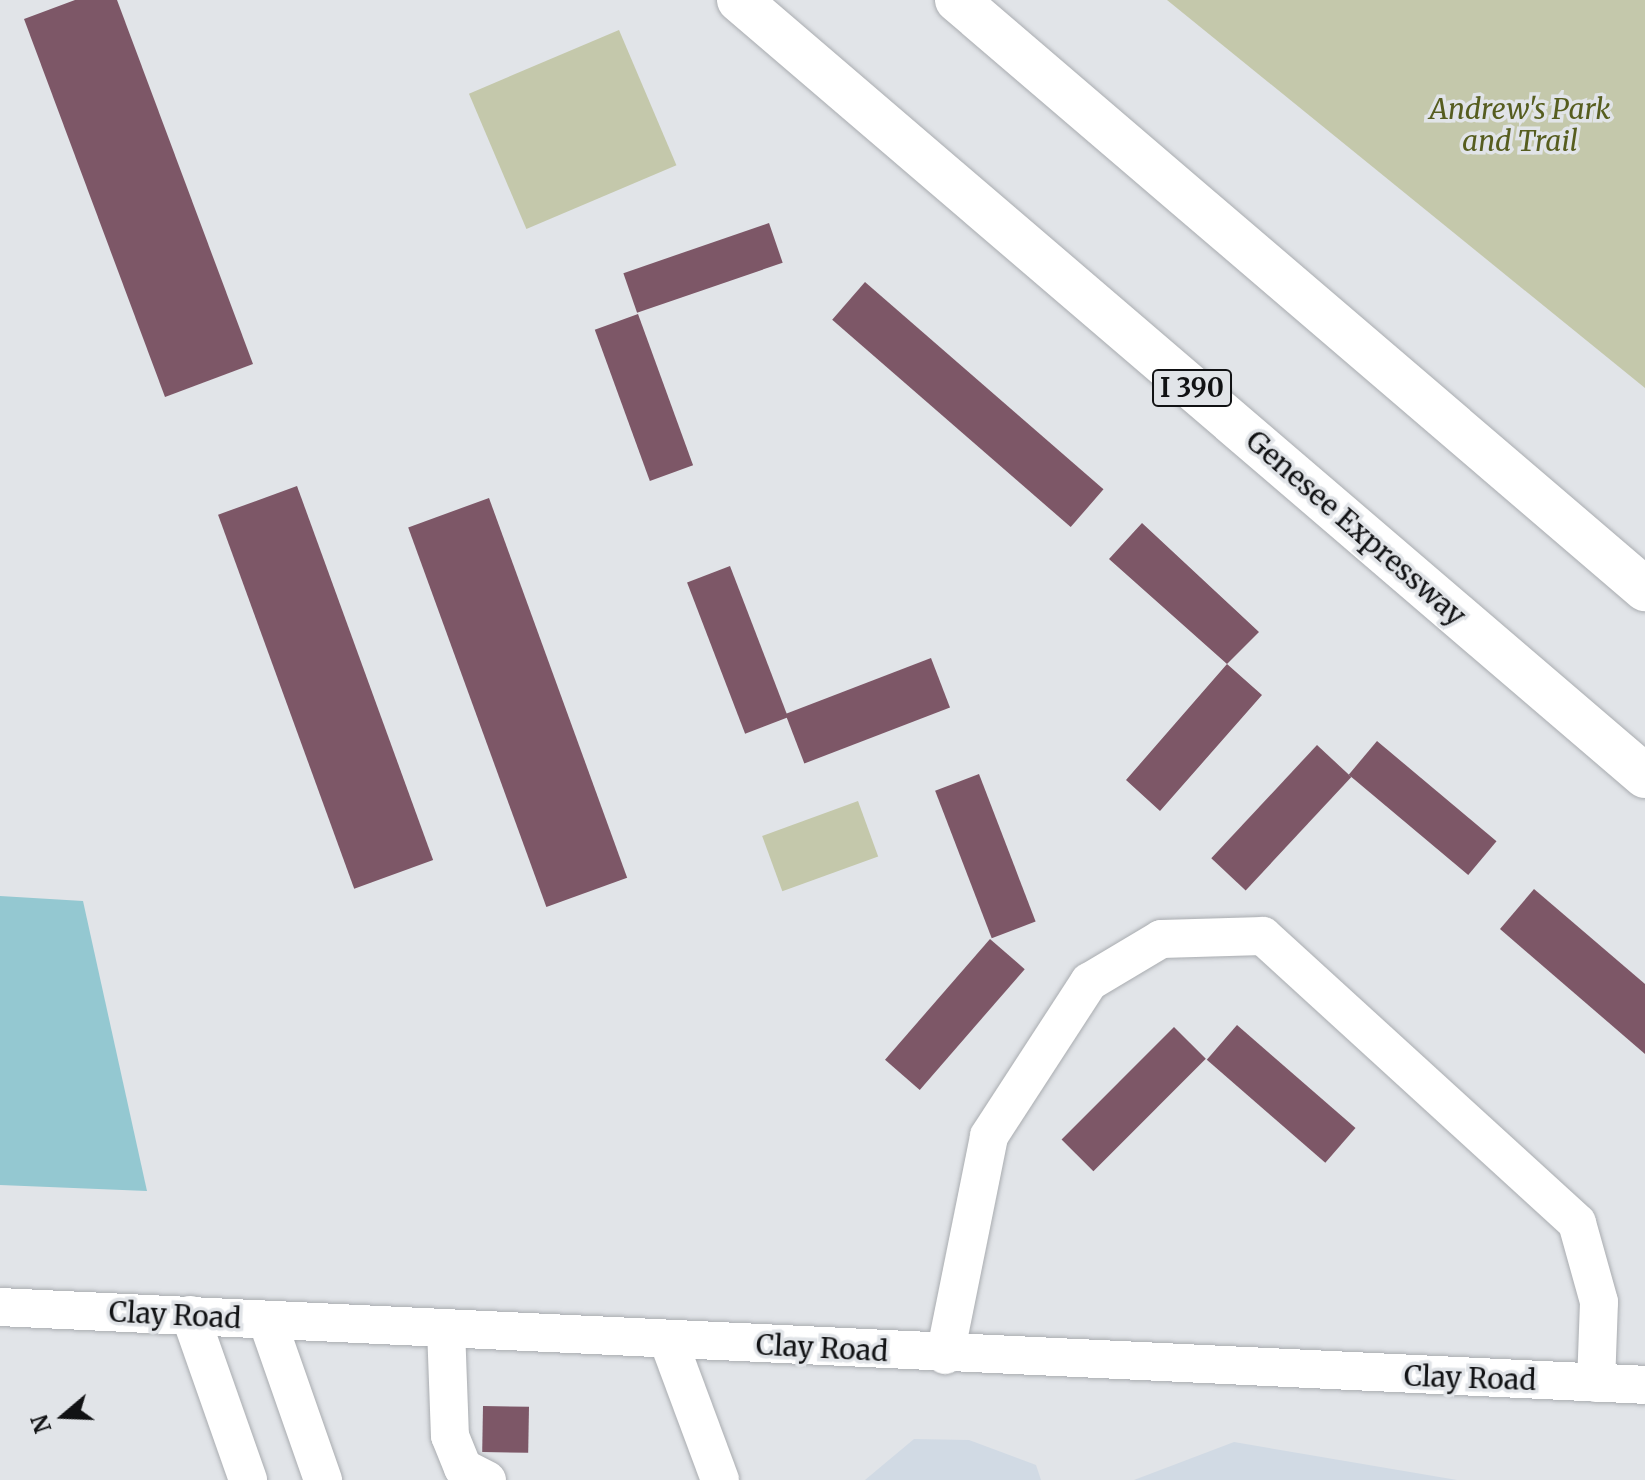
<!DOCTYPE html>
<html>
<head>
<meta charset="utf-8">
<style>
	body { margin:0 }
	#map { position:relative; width:1645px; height:1480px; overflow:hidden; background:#e1e4e8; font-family:Merriweather,serif }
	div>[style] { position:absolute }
	.built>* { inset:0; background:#d1dae4 }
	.green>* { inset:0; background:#c4c8ab; transform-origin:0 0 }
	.water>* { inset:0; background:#94c8d1 }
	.building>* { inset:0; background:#7d5767; transform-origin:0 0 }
	.roads { filter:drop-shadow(0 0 2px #a9acb0) drop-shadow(0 0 2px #a9acb0) }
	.minor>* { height:38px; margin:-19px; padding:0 19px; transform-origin:19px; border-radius:19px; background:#fff }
	.highway>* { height:44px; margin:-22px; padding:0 22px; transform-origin:22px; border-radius:22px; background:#fff }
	span { translate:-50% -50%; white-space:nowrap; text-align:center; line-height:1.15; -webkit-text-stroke:7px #e1e4e8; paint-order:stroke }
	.shield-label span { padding:2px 6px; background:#e1e4e8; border:2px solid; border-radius:6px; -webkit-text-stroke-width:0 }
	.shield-label { font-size:26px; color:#111214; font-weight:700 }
	.park-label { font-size:28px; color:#565d1f; font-style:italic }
	.street-label { font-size:28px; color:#111214 }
	.north { position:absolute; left:24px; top:1376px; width:80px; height:80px; -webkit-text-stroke:6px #e1e4e8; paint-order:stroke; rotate:251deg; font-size:22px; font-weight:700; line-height:32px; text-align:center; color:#111214 }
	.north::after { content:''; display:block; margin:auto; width:28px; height:36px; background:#111214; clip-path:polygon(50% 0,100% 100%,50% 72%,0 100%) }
</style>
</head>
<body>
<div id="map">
	<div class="built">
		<div style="clip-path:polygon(914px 1439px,969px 1440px,1036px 1465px,1041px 1480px,865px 1480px)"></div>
		<div style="clip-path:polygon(1234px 1442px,1457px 1480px,1134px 1480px)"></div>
	</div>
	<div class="green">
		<div style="clip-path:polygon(1167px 0,1645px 0,1645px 388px)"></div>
		<div style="left:619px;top:30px;width:147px;height:163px;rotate:67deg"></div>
		<div style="left:858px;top:801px;width:59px;height:102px;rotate:70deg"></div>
	</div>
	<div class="water">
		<div style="clip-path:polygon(0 896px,83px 901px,147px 1191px,0 1185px)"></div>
	</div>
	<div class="building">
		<div style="clip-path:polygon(75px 0,117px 0,253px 364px,165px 397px,24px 19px)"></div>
		<div style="left:769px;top:223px;width:42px;height:154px;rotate:71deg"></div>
		<div style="left:865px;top:282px;width:316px;height:50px;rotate:41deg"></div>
		<div style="left:638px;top:314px;width:161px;height:46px;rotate:70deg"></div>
		<div style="left:297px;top:486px;width:398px;height:84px;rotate:70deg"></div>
		<div style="left:489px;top:498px;width:404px;height:86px;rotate:70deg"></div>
		<div style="clip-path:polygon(1142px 523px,1259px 632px,1227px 664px,1262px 695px,1160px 811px,1126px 780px,1227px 664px,1109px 559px)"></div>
		<div style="left:730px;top:566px;width:162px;height:46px;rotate:69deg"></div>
		<div style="left:931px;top:658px;width:53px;height:156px;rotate:69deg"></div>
		<div style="left:1377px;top:741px;width:156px;height:44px;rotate:40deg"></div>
		<div style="left:1317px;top:745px;width:47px;height:155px;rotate:43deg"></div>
		<div style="left:979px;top:774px;width:158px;height:47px;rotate:69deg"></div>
		<div style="clip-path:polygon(1534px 889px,1645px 984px,1645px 1054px,1500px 929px)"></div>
		<div style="left:990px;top:939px;width:46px;height:160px;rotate:41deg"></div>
		<div style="left:1237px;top:1025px;width:157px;height:46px;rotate:41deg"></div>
		<div style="left:1174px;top:1027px;width:45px;height:159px;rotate:45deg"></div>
		<div style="left:483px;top:1406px;width:46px;height:46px;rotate:1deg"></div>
	</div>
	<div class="roads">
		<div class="minor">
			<div style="left:0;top:1307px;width:1647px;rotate:2.71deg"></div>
			<div style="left:190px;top:1315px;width:175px;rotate:70.6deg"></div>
			<div style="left:267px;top:1320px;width:170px;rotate:70.7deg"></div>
			<div style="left:446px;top:1328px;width:108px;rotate:87.9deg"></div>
			<div style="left:450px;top:1436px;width:35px;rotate:68deg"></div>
			<div style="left:463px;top:1468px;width:27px;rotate:27deg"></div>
			<div style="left:668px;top:1340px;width:149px;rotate:69.6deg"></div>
			<div style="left:945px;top:1355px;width:223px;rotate:-78.6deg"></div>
			<div style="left:989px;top:1136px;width:184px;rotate:-57deg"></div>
			<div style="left:1089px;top:982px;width:84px;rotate:-30.8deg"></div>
			<div style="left:1161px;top:939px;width:102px;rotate:-1.7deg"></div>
			<div style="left:1263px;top:936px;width:425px;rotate:42.4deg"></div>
			<div style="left:1577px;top:1223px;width:82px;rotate:74.4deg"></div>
			<div style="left:1599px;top:1302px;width:81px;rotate:92.1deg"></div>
		</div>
		<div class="highway">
			<div style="left:739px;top:0;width:1193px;rotate:40.58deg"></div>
			<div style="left:957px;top:0;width:906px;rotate:40.57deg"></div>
		</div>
	</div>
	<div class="shield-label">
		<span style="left:1192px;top:388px">I 390</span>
	</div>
	<div class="park-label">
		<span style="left:1520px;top:125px">Andrew's Park<br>and Trail</span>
	</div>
	<div class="street-label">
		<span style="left:1356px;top:528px;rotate:41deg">Genesee Expressway</span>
		<span style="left:175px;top:1315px;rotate:3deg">Clay Road</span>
		<span style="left:822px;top:1348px;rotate:3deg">Clay Road</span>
		<span style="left:1470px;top:1378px;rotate:2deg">Clay Road</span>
	</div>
	<div class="north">N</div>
</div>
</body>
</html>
